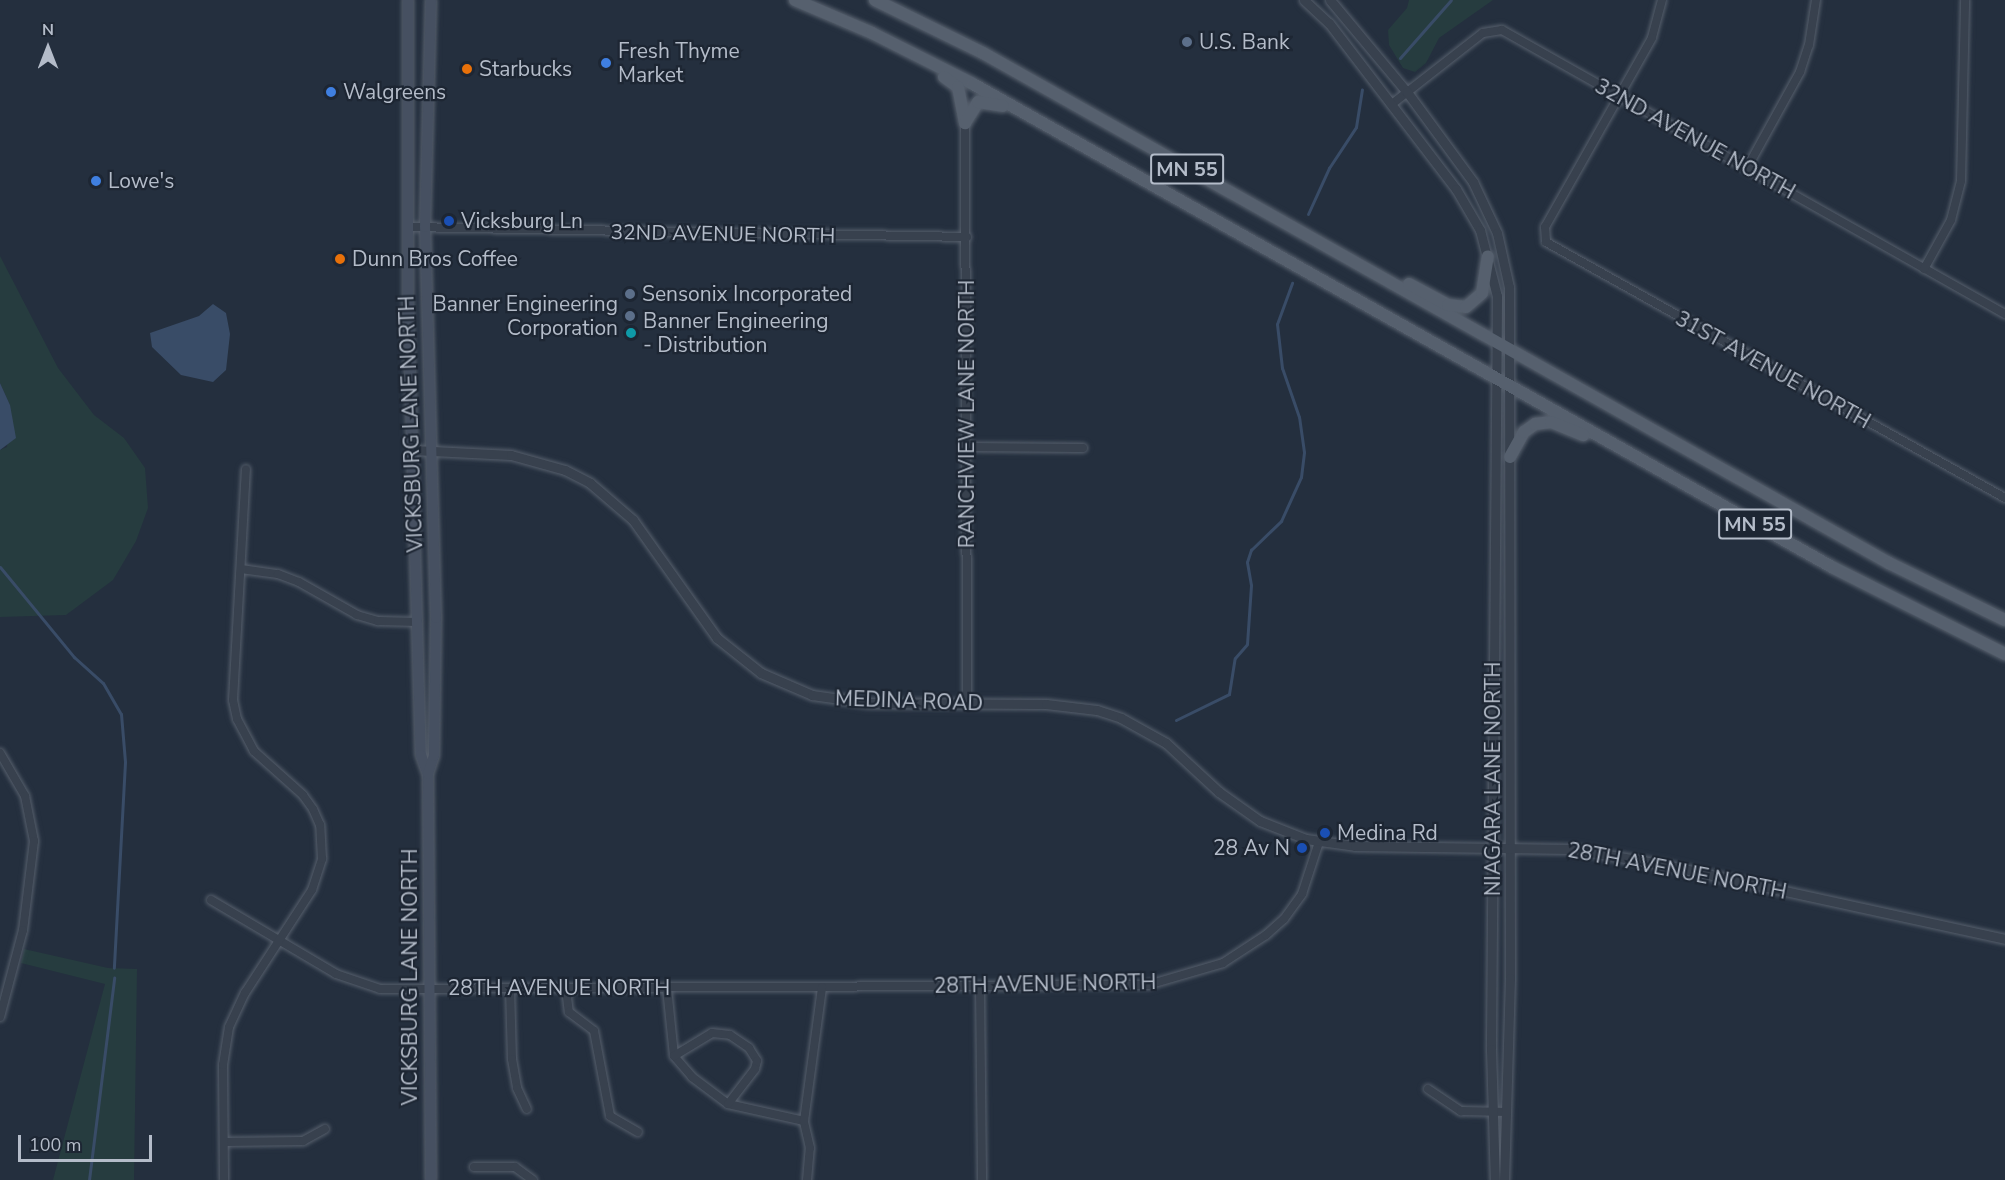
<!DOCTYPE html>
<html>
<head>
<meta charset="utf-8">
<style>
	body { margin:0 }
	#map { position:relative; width:2005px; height:1180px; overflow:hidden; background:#242f3e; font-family:"Nunito Sans",sans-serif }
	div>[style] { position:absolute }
	.green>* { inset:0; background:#263c3f }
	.water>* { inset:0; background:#394c67 }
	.stream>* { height:3px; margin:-1.5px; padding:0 1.5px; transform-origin:1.5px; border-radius:1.5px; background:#394c67 }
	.roads { filter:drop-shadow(0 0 2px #565f6c) drop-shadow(0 0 2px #565f6c) }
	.minor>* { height:8px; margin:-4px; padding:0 4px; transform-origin:4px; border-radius:4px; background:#38414e }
	.tertiary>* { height:9px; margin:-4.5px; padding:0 4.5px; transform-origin:4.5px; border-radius:4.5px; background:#38414e }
	.secondary>* { height:10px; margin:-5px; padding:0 5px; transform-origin:5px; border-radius:5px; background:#465061 }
	.primary>* { height:12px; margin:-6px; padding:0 6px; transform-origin:6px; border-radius:6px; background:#56606e }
	.dots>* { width:16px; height:16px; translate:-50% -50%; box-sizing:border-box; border:3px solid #1d2633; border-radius:50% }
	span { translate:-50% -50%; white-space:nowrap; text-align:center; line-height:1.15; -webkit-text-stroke:4.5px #1d2633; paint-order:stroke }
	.shield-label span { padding:2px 4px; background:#1d2633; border:2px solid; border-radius:4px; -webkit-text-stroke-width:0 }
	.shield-label { font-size:20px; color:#b4bcc9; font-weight:700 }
	.poi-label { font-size:21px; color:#b4bcc9 }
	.left { translate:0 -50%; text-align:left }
	.right { translate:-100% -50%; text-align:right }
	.street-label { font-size:21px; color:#b4bcc9 }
	.north { position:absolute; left:18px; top:18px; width:60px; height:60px; -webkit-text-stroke:4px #1d2633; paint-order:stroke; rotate:0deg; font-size:16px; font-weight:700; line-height:24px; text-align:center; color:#b4bcc9 }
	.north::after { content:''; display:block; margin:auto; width:21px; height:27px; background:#b4bcc9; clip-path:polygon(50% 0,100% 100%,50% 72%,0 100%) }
	.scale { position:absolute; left:18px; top:1135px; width:134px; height:27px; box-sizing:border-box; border:3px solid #b4bcc9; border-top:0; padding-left:8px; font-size:18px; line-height:21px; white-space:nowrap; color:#b4bcc9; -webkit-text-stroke:4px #1d2633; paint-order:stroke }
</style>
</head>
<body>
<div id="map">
	<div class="green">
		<div style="clip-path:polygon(1409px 0,1493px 0,1439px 38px,1426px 63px,1415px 72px,1403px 68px,1389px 45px,1388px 30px,1407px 8px)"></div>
		<div style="clip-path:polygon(0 256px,58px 368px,94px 415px,124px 438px,145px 468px,148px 508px,136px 541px,113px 580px,66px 615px,0 617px,0 450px,7px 447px,10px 405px,0 383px)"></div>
		<div style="clip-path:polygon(24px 949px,108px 968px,137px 969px,134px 1180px,53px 1180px,105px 984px,21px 963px)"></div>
	</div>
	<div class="water">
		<div style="clip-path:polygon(213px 304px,226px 313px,230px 334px,226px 370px,213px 382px,181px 375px,152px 347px,150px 333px,199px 316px)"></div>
		<div style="clip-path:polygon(0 383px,10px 405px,16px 438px,0 450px)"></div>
	</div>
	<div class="stream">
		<div style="left:1400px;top:58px;width:77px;rotate:-48.7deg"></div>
		<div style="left:1308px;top:214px;width:51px;rotate:-65.5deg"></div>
		<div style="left:1329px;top:168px;width:49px;rotate:-56.6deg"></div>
		<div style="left:1356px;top:127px;width:38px;rotate:-81deg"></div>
		<div style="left:0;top:567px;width:117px;rotate:50.6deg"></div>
		<div style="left:74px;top:657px;width:39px;rotate:42deg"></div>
		<div style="left:103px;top:683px;width:36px;rotate:60deg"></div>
		<div style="left:121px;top:714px;width:48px;rotate:85.2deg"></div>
		<div style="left:125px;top:762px;width:206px;rotate:93.1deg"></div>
		<div style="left:1176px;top:720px;width:59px;rotate:-26.1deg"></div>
		<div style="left:1229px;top:694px;width:36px;rotate:-81deg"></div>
		<div style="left:1235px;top:658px;width:18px;rotate:-49deg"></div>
		<div style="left:1247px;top:644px;width:59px;rotate:-86.1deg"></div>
		<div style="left:1251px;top:585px;width:23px;rotate:-100deg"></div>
		<div style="left:1247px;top:562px;width:13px;rotate:-72deg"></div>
		<div style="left:1251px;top:550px;width:42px;rotate:-44deg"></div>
		<div style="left:1281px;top:521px;width:48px;rotate:-65.6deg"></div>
		<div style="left:1301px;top:477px;width:25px;rotate:-83deg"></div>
		<div style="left:1304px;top:452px;width:35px;rotate:-98deg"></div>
		<div style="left:1299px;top:417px;width:52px;rotate:-109.1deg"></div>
		<div style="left:1282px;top:368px;width:44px;rotate:-96.5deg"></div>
		<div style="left:1277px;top:324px;width:44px;rotate:-69.9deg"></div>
		<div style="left:89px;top:1180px;width:204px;rotate:-82.9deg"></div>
	</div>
	<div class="roads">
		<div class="minor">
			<div style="left:1662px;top:0;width:39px;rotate:105deg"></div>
			<div style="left:1652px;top:38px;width:217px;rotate:119.5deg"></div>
			<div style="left:1545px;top:227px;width:15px;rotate:86deg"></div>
			<div style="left:1546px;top:242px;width:526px;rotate:29.15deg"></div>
			<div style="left:1392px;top:104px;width:115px;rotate:-38deg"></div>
			<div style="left:1483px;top:33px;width:19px;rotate:-9deg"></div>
			<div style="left:1502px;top:30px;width:578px;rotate:29.45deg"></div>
			<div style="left:965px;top:123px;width:581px;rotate:89.8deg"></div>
			<div style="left:1747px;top:168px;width:110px;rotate:-61.1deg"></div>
			<div style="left:1800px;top:72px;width:28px;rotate:-72deg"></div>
			<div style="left:1809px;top:45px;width:46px;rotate:-81.2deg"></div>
			<div style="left:408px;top:227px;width:559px;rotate:1.02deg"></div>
			<div style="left:1924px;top:269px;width:56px;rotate:-61.1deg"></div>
			<div style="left:1951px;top:220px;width:40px;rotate:-75.6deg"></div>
			<div style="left:1961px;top:181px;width:181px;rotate:-88.7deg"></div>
			<div style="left:966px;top:447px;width:117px;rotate:0.5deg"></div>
			<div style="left:241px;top:569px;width:37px;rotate:8deg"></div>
			<div style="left:278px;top:574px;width:22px;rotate:21deg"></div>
			<div style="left:299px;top:582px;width:67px;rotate:29.6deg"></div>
			<div style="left:357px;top:615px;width:22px;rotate:16deg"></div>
			<div style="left:378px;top:621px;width:40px;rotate:1.4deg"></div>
			<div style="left:0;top:753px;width:50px;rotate:59.8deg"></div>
			<div style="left:25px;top:796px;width:46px;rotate:78.7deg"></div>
			<div style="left:34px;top:841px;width:90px;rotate:97deg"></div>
			<div style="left:23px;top:930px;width:90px;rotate:104.8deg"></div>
			<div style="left:211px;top:900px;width:145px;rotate:30.6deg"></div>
			<div style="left:336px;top:974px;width:46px;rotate:18.8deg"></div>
			<div style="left:380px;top:989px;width:768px;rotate:-0.3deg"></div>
			<div style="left:1148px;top:985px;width:78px;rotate:-16.3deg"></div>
			<div style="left:1223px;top:963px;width:51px;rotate:-33.1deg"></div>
			<div style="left:1266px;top:935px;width:24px;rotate:-42deg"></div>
			<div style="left:1284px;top:919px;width:31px;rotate:-54deg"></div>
			<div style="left:1302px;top:894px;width:55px;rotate:-71.9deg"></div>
			<div style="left:980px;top:986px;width:194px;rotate:89.4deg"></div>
			<div style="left:510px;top:988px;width:71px;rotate:88.4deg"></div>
			<div style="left:512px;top:1059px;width:29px;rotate:80deg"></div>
			<div style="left:517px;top:1088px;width:23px;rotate:65deg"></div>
			<div style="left:667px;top:988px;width:68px;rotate:84.1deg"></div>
			<div style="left:674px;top:1056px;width:28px;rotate:49deg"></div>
			<div style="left:692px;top:1077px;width:45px;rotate:36.9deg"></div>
			<div style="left:728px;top:1104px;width:78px;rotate:12.6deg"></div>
			<div style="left:566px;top:989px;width:23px;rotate:83deg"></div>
			<div style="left:569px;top:1012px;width:31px;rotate:37deg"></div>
			<div style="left:594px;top:1031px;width:86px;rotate:79.3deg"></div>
			<div style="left:610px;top:1116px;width:32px;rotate:30deg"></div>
			<div style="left:674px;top:1056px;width:44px;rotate:-31.2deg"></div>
			<div style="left:712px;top:1033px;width:18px;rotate:6deg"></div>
			<div style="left:730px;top:1035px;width:23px;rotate:34deg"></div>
			<div style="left:749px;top:1048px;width:15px;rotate:58deg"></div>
			<div style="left:757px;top:1061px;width:8px;rotate:104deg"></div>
			<div style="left:755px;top:1069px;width:44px;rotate:127.6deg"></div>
			<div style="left:1428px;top:1089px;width:40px;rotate:34deg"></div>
			<div style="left:1461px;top:1111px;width:46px;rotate:1.2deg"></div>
			<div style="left:224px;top:1142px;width:79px;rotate:-0.7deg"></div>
			<div style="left:303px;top:1141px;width:25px;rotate:-29deg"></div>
			<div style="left:474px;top:1167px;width:41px"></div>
			<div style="left:515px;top:1167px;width:22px;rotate:36deg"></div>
			<div style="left:224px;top:1180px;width:115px;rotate:-90.5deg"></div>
			<div style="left:223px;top:1065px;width:38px;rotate:-81deg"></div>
			<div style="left:229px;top:1027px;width:38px;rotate:-65deg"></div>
			<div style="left:245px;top:993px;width:123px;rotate:-57deg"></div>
			<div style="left:312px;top:890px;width:33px;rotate:-72deg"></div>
			<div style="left:322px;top:859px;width:34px;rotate:-93deg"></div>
			<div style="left:320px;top:825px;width:17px;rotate:-114deg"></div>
			<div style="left:313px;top:809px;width:17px;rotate:-126deg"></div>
			<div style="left:303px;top:795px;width:66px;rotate:-138.1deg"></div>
			<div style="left:254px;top:751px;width:36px;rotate:-118deg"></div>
			<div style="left:237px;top:719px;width:19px;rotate:-102deg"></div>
			<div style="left:233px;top:700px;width:231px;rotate:-86.8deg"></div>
			<div style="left:807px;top:1180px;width:32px;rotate:-85deg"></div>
			<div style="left:810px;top:1148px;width:28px;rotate:-103deg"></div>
			<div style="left:804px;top:1121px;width:135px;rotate:-82.3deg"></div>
		</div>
		<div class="tertiary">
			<div style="left:1304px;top:0;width:34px;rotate:43deg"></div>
			<div style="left:1329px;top:23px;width:209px;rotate:52.6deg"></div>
			<div style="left:1456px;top:189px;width:48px;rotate:59.7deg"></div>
			<div style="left:1480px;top:230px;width:68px;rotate:75.6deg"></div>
			<div style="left:1497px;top:296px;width:753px;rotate:90.46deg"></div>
			<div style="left:1491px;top:1049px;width:131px;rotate:88.3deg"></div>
			<div style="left:1330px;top:0;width:120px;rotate:50.1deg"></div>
			<div style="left:1407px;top:92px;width:112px;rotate:53.7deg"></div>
			<div style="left:1473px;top:182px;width:56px;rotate:64.8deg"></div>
			<div style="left:1497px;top:233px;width:55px;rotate:77.5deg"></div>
			<div style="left:1509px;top:287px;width:691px;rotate:89.92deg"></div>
			<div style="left:1510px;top:978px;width:202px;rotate:91.7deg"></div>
			<div style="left:413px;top:450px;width:98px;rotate:2.9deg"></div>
			<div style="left:511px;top:455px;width:56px;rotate:15.5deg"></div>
			<div style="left:565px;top:470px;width:28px;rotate:27deg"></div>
			<div style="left:590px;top:483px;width:57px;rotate:40.7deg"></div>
			<div style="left:633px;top:520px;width:145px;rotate:54.6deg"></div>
			<div style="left:717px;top:638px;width:56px;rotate:38.5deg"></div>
			<div style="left:761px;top:673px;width:56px;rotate:23.3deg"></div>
			<div style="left:812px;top:695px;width:57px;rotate:8.1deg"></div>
			<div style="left:868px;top:703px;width:178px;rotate:0.3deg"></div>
			<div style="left:1046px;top:704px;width:51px;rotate:6.7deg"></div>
			<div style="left:1097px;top:710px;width:25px;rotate:18deg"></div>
			<div style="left:1121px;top:718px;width:51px;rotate:29.1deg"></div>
			<div style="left:1166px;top:743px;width:72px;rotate:42.8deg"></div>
			<div style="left:1219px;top:792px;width:50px;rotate:35.3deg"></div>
			<div style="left:1260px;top:821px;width:49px;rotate:21.4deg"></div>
			<div style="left:1306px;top:839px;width:49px;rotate:8.1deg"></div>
			<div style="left:1355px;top:846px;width:218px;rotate:0.8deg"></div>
			<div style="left:1573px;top:849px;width:94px;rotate:9.8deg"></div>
			<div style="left:1666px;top:865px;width:347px;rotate:12.3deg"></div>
		</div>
		<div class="secondary">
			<div style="left:408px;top:0;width:301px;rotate:90deg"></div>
			<div style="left:408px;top:301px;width:454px;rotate:88.4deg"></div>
			<div style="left:421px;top:755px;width:21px;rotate:71deg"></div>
			<div style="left:428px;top:775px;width:405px;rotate:89.6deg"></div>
			<div style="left:428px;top:774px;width:19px;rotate:-72deg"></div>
			<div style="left:434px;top:756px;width:138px;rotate:-89.2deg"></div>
			<div style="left:436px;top:618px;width:391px;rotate:-91.6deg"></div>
			<div style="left:425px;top:227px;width:227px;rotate:-88.5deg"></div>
		</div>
		<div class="primary">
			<div style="left:795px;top:0;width:84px;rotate:23.2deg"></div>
			<div style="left:872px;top:33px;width:113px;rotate:26.8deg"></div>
			<div style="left:973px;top:84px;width:985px;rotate:29.35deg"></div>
			<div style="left:1832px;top:567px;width:194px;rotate:26.7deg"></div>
			<div style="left:875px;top:0;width:120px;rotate:26.1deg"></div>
			<div style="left:983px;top:53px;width:1040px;rotate:29.38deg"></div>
			<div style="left:1889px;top:563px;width:129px;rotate:26.2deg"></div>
			<div style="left:944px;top:77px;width:17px;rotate:36deg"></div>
			<div style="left:958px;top:87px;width:37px;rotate:79deg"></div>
			<div style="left:965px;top:123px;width:25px;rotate:-58deg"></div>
			<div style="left:978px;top:102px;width:25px;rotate:9deg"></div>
			<div style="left:1409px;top:284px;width:44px;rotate:28.3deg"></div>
			<div style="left:1448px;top:305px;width:18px;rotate:6deg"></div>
			<div style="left:1466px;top:307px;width:21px;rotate:-41deg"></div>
			<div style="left:1482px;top:293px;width:37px;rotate:-81deg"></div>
			<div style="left:1510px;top:457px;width:29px;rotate:-61deg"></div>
			<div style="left:1524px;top:432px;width:14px;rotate:-36deg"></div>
			<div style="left:1535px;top:424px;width:16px;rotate:-7deg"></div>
			<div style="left:1551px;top:422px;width:35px;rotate:22deg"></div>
		</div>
	</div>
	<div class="dots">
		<div style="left:1187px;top:42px;background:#5c6f8a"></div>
		<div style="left:606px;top:63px;background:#3f7fe0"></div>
		<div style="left:467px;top:69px;background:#e8710a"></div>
		<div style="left:331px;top:92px;background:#3f7fe0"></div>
		<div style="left:96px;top:181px;background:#3f7fe0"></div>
		<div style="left:449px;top:221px;background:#1a4fb4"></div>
		<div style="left:340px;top:259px;background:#e8710a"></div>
		<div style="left:630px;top:294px;background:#5c6f8a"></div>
		<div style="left:630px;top:316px;background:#5c6f8a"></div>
		<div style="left:631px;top:333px;background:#0f9aa8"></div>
		<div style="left:1325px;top:833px;background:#1a4fb4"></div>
		<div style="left:1302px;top:848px;background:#1a4fb4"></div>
	</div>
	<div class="shield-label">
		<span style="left:1187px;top:169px">MN 55</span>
		<span style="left:1755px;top:524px">MN 55</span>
	</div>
	<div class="poi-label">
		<span class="left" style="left:1199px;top:42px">U.S. Bank</span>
		<span class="left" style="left:618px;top:63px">Fresh Thyme<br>Market</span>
		<span class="left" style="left:479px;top:69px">Starbucks</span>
		<span class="left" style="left:343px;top:92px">Walgreens</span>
		<span class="left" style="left:108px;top:181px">Lowe's</span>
		<span class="left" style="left:461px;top:221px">Vicksburg Ln</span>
		<span class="left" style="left:352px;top:259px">Dunn Bros Coffee</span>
		<span class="left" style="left:642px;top:294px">Sensonix Incorporated</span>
		<span class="right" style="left:618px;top:316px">Banner Engineering<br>Corporation</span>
		<span class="left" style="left:643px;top:333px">Banner Engineering<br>- Distribution</span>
		<span class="left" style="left:1337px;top:833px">Medina Rd</span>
		<span class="right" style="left:1290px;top:848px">28 Av N</span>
	</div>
	<div class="street-label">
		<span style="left:1695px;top:139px;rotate:29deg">32ND AVENUE NORTH</span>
		<span style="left:723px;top:234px;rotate:1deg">32ND AVENUE NORTH</span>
		<span style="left:1773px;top:370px;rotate:29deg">31ST AVENUE NORTH</span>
		<span style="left:967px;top:414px;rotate:-90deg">RANCHVIEW LANE NORTH</span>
		<span style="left:411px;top:424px;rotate:-92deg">VICKSBURG LANE NORTH</span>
		<span style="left:909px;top:701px;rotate:2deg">MEDINA ROAD</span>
		<span style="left:1493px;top:779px;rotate:-90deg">NIAGARA LANE NORTH</span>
		<span style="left:1677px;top:871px;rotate:11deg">28TH AVENUE NORTH</span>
		<span style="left:410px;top:977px;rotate:-90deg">VICKSBURG LANE NORTH</span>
		<span style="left:1045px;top:984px;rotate:-1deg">28TH AVENUE NORTH</span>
		<span style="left:559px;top:988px">28TH AVENUE NORTH</span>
	</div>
	<div class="north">N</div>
	<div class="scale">100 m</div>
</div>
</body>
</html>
